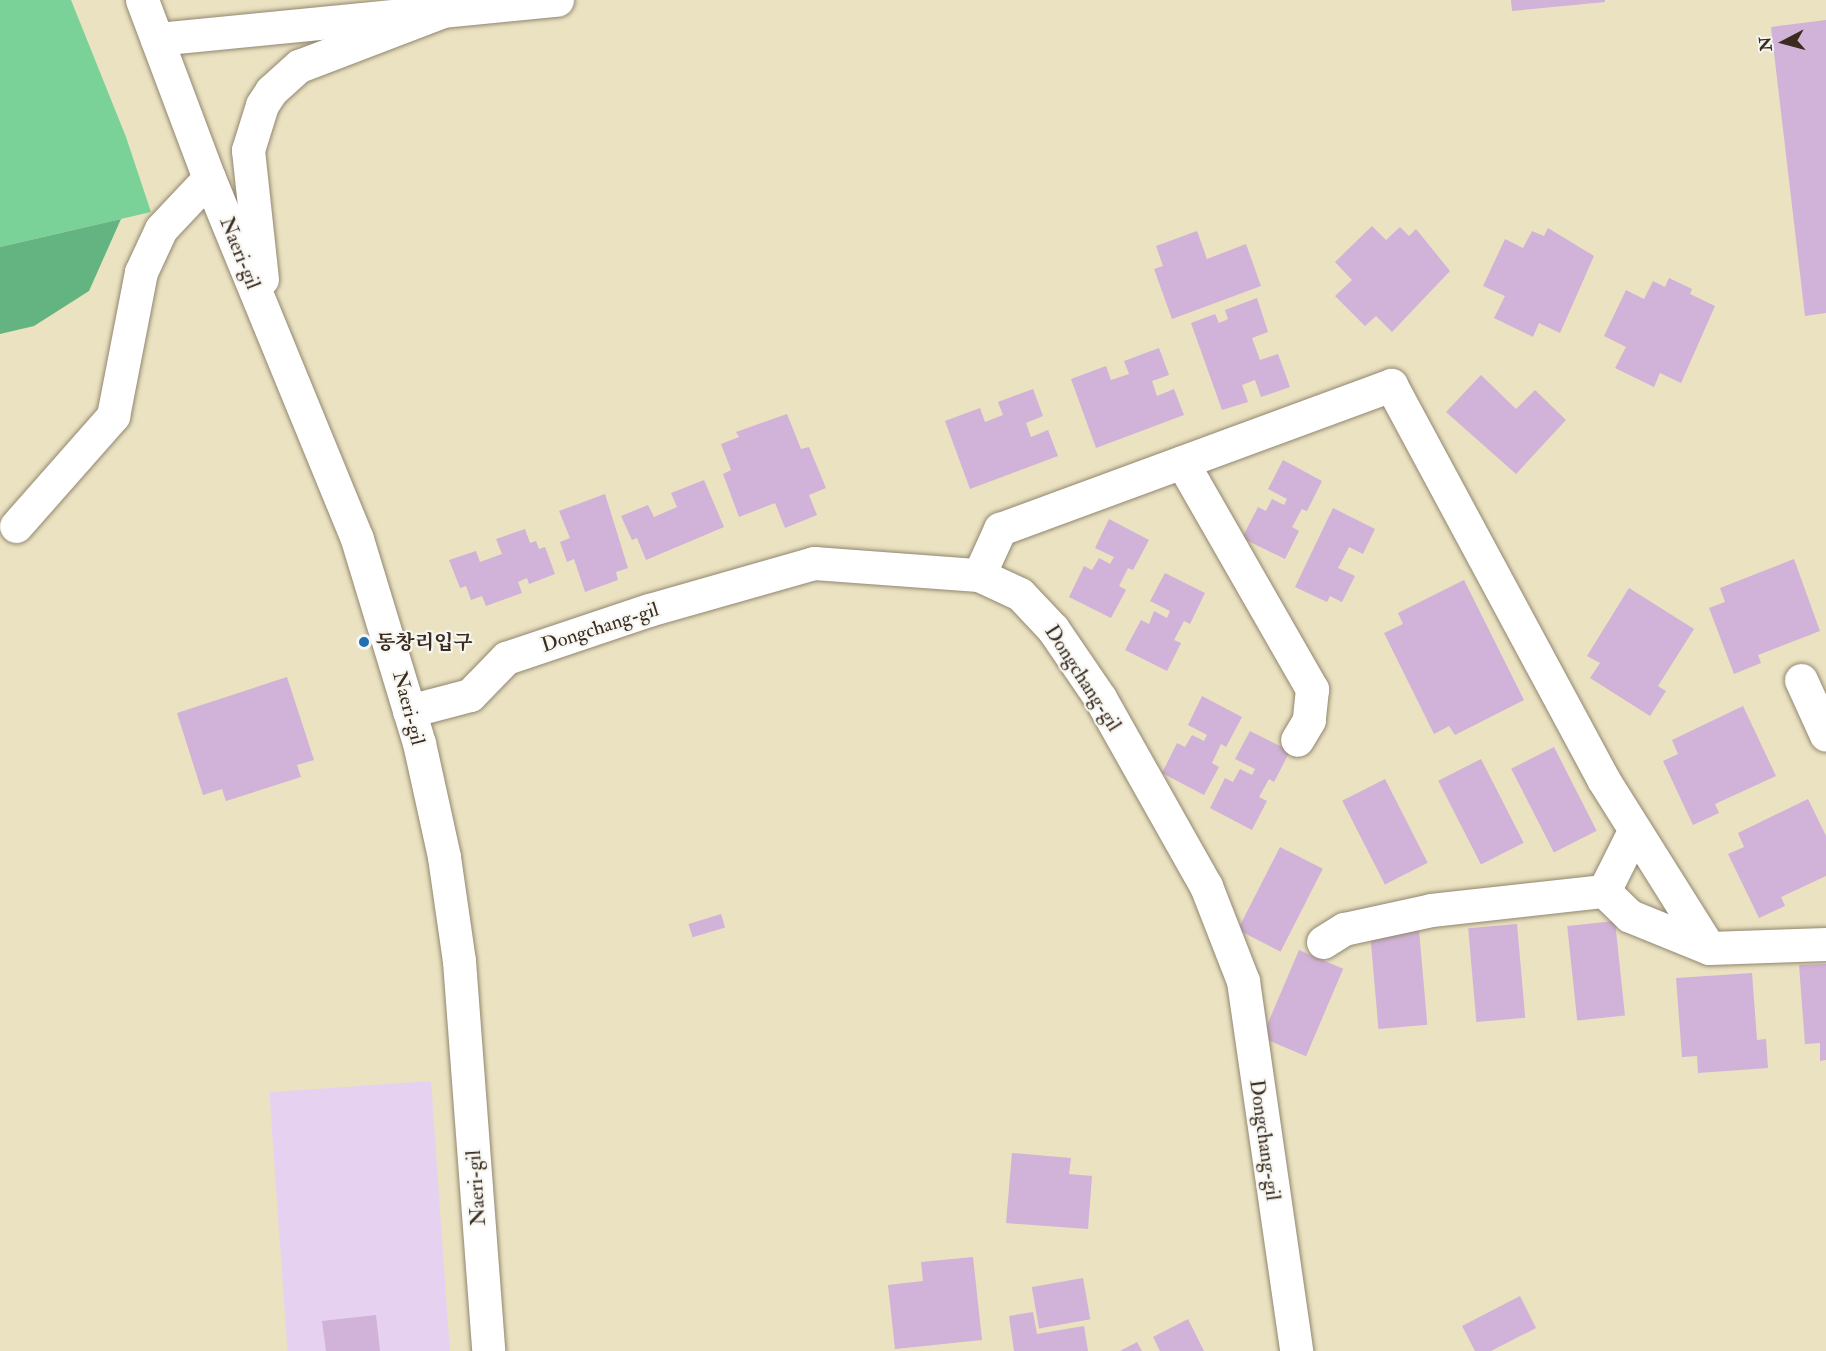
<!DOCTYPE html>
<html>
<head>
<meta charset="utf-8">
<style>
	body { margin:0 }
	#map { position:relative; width:1826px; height:1351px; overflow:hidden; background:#eae2c1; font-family:"IM FELL Double Pica","Noto Serif KR",serif }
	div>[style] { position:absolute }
	.built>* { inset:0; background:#e6d2f0; transform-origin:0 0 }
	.green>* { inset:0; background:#7ad298 }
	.forest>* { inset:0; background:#63b480 }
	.building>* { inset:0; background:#d1b2d8; transform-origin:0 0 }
	.roads { filter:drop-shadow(0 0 2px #928670) drop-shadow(0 0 2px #928670) }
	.street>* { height:33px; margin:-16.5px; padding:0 16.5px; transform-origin:16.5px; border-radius:16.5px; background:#fff }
	.secondary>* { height:33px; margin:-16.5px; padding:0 16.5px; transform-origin:16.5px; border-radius:16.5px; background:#fff }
	.dots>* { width:16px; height:16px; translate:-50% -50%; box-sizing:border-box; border:3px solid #f6f6f2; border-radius:50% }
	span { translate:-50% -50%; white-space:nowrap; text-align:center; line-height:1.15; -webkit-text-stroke:4.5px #f6f6f2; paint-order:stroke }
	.street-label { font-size:20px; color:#3b2a1e }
	.poi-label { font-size:20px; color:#3b2a1e; font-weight:700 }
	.left { translate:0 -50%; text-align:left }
	.north { position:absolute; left:1754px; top:12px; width:60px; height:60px; -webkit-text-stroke:4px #f6f6f2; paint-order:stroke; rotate:264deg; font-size:16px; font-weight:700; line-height:24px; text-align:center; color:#3b2a1e }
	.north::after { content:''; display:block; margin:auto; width:21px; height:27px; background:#3b2a1e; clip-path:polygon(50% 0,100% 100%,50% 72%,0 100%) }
</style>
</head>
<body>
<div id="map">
	<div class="built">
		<div style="left:431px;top:1081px;width:271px;height:162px;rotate:86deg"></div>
	</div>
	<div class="green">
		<div style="clip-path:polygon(0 0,71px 0,126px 137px,151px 212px,0 247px)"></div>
	</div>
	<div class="forest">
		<div style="clip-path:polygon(121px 219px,89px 291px,34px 326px,0 334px,0 247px)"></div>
	</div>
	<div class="building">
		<div style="clip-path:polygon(1511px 0,1605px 0,1605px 2px,1512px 11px)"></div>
		<div style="clip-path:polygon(1826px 20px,1826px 313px,1805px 316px,1771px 27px)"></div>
		<div style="clip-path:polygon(1372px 226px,1386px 240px,1400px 227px,1409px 236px,1416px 229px,1450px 271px,1392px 332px,1376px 316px,1365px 326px,1335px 296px,1352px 280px,1335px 262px)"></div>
		<div style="clip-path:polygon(1548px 228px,1594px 256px,1560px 333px,1539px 323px,1533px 337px,1494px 318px,1505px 296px,1483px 286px,1505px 239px,1523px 248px,1532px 231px,1544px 236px)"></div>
		<div style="clip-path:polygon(1197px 231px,1207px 259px,1246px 244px,1261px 286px,1172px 319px,1154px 269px,1163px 266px,1156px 246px)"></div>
		<div style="clip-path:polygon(1669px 278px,1692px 289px,1690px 294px,1715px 306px,1681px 383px,1660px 373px,1654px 387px,1615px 368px,1626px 347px,1604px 336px,1626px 290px,1644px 299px,1653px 281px,1665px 287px)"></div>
		<div style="clip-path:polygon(1257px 298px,1268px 332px,1252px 338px,1260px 360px,1278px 354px,1290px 387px,1261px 397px,1255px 380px,1242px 385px,1248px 402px,1222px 410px,1191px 323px,1215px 314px,1219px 323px,1228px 319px,1225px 310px)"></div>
		<div style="clip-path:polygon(1159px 348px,1169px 375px,1152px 381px,1157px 396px,1174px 389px,1184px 415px,1096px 448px,1071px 379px,1106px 366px,1111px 380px,1129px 374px,1124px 361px)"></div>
		<div style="clip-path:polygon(1481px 375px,1516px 409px,1535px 390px,1566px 420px,1516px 474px,1446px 412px)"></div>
		<div style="clip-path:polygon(1033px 389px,1043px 416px,1026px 423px,1031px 437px,1048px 430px,1058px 456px,970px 489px,945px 421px,980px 408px,985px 422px,1003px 415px,998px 402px)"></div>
		<div style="clip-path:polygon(787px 414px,801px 449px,809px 447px,826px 488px,809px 495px,817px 515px,785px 528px,775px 503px,739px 517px,723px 474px,731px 470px,721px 444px,739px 437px,736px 432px)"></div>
		<div style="clip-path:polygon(1283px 460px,1322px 481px,1307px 511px,1302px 509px,1292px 527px,1299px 531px,1285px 559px,1242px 538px,1258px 507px,1266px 511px,1272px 499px,1284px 505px,1287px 499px,1268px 489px)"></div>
		<div style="clip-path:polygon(704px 480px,724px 527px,646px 560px,637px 538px,632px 540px,621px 516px,648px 505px,654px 517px,677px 507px,671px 493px)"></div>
		<div style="clip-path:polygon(605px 494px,628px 568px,616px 572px,618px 580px,585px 592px,574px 559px,567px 562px,560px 542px,570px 538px,559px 511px)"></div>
		<div style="clip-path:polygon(1333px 508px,1375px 529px,1363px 554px,1349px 547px,1338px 568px,1355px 576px,1342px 602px,1330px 596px,1327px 602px,1295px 587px)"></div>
		<div style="clip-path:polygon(1109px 519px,1149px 540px,1133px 570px,1128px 568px,1119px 586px,1126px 590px,1111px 618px,1069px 597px,1084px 566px,1092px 570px,1099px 558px,1110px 564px,1114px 557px,1095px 548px)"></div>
		<div style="clip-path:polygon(525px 529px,530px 543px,536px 541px,539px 549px,545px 547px,555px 574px,529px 584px,527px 578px,518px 582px,522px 593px,486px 606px,482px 596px,471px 600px,466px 586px,460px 588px,449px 560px,476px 551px,480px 562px,502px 554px,496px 539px)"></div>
		<div style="clip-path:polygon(1794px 559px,1820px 631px,1758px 655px,1761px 663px,1734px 674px,1709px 608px,1725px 602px,1720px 588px)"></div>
		<div style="clip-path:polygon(1165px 573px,1205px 593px,1190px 624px,1184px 621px,1174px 640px,1181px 643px,1167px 671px,1125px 650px,1141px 620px,1149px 624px,1154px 611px,1167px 618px,1170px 611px,1150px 601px)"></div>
		<div style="clip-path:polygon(1464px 580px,1524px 700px,1455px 735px,1449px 726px,1434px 734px,1384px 633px,1403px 624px,1398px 613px)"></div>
		<div style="clip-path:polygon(1629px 588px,1694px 629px,1658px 686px,1666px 691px,1650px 716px,1590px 678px,1600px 663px,1587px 656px)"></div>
		<div style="clip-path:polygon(287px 677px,314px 760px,297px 765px,301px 777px,226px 801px,222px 789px,203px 795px,177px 713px)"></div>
		<div style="clip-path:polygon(1202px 696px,1242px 717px,1226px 747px,1221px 744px,1212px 763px,1219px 767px,1204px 795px,1162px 773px,1177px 743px,1185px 747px,1192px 735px,1204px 741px,1207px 735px,1188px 725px)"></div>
		<div style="clip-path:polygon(1743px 706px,1776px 776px,1715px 804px,1719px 813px,1693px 825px,1663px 761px,1678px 754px,1672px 740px)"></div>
		<div style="clip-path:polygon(1250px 731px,1290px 751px,1274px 782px,1269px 779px,1259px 797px,1267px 801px,1252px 830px,1210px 808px,1225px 778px,1233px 782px,1240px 769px,1252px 775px,1255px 769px,1235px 759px)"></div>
		<div style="left:1554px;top:747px;width:94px;height:48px;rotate:63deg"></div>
		<div style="left:1481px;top:759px;width:94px;height:48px;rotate:63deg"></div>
		<div style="left:1385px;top:779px;width:94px;height:48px;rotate:63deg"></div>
		<div style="clip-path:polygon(1808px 799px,1826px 836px,1826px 876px,1781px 897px,1785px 906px,1759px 918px,1728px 854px,1744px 847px,1738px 833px)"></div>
		<div style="left:1280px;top:847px;width:48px;height:93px;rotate:27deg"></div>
		<div style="left:721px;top:914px;width:14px;height:34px;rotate:73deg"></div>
		<div style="left:1615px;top:921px;width:95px;height:48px;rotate:84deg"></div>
		<div style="left:1517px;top:924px;width:94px;height:49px;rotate:85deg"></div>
		<div style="left:1419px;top:930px;width:95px;height:49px;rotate:85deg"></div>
		<div style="left:1299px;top:950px;width:48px;height:95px;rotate:23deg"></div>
		<div style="clip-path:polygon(1826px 964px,1826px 1060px,1820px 1061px,1820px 1043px,1805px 1044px,1799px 965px)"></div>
		<div style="clip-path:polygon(1752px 973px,1757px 1040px,1766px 1039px,1768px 1068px,1698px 1073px,1697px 1056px,1682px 1057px,1676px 978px)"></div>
		<div style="clip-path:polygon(1012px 1153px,1071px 1158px,1069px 1174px,1092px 1176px,1088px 1229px,1006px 1223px)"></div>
		<div style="clip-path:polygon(973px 1257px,982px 1340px,895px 1349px,888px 1285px,923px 1281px,921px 1262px)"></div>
		<div style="left:1083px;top:1278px;width:42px;height:52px;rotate:80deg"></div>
		<div style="clip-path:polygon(1520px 1296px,1536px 1328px,1491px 1351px,1475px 1351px,1462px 1326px)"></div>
		<div style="clip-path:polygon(1033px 1312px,1037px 1334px,1084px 1326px,1088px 1351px,1014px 1351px,1009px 1316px)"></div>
		<div style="clip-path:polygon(376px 1315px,380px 1351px,326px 1351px,322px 1321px)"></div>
		<div style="clip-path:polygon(1188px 1319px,1204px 1351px,1160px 1351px,1153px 1337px)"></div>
		<div style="clip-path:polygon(1137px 1342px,1142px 1351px,1120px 1351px)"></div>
	</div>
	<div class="roads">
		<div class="street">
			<div style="left:1182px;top:462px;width:262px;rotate:60.2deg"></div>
			<div style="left:1312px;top:689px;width:31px;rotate:96deg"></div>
			<div style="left:1309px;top:720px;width:23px;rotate:121deg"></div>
			<div style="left:16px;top:526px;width:147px;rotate:-48.6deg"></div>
			<div style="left:113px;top:416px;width:147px;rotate:-79deg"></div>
			<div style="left:141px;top:272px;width:47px;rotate:-65.1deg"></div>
			<div style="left:161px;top:229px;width:70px;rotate:-46.7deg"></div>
			<div style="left:979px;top:575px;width:51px;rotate:-65.5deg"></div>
			<div style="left:1000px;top:529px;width:417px;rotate:-20.2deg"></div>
			<div style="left:1391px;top:385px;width:447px;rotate:61.7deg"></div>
			<div style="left:1603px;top:779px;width:199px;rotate:57.9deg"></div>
			<div style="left:1709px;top:948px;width:117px;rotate:-2deg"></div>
			<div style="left:1801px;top:680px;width:60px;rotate:65.6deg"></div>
			<div style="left:409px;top:711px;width:63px;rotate:-14.7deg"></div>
			<div style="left:470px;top:695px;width:52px;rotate:-45.8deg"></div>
			<div style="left:506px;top:658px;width:151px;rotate:-18.6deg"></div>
			<div style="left:649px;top:610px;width:172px;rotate:-15.9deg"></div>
			<div style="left:814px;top:563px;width:165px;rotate:4.2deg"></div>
			<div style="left:979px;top:575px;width:45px;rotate:24.9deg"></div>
			<div style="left:1020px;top:594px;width:48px;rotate:46.7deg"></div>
			<div style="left:1053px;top:629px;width:83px;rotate:55.7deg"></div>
			<div style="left:1100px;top:698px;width:216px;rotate:60.6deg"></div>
			<div style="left:1206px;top:886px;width:102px;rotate:68.7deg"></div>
			<div style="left:1243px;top:981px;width:374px;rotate:81.8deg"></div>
			<div style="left:1604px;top:891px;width:36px;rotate:44deg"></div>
			<div style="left:1630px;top:916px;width:85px;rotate:22.1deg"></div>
			<div style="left:1604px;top:891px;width:67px;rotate:-63.4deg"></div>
			<div style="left:1323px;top:942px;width:25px;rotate:-32deg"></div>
			<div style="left:1344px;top:929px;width:89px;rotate:-12.3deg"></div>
			<div style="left:1431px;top:910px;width:174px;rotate:-6.3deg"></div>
		</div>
		<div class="secondary">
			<div style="left:142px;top:0;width:190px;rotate:69.4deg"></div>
			<div style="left:209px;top:178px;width:390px;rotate:67.7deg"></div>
			<div style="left:357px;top:539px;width:213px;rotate:73.1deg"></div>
			<div style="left:419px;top:743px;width:117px;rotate:77.6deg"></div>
			<div style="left:444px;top:857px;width:105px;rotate:81.8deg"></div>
			<div style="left:459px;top:961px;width:391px;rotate:85.7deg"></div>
			<div style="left:157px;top:39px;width:402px;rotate:-5.6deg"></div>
			<div style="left:262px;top:279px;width:130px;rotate:-96.2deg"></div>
			<div style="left:248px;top:150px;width:47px;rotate:-72.7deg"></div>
			<div style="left:262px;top:105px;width:17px;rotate:-57deg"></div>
			<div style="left:271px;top:91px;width:38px;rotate:-42deg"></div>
			<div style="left:299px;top:66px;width:154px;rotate:-20.9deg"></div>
		</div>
	</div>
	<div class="dots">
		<div style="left:364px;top:642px;background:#1f6fb2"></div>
	</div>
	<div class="street-label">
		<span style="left:240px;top:253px;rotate:68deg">Naeri-gil</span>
		<span style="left:600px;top:627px;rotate:-18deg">Dongchang-gil</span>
		<span style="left:1083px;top:678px;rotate:57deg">Dongchang-gil</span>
		<span style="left:409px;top:708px;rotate:75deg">Naeri-gil</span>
		<span style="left:1265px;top:1140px;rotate:82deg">Dongchang-gil</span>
		<span style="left:476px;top:1188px;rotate:-94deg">Naeri-gil</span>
	</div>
	<div class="poi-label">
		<span class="left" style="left:376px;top:642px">동창리입구</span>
	</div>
	<div class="north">N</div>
</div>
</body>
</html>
